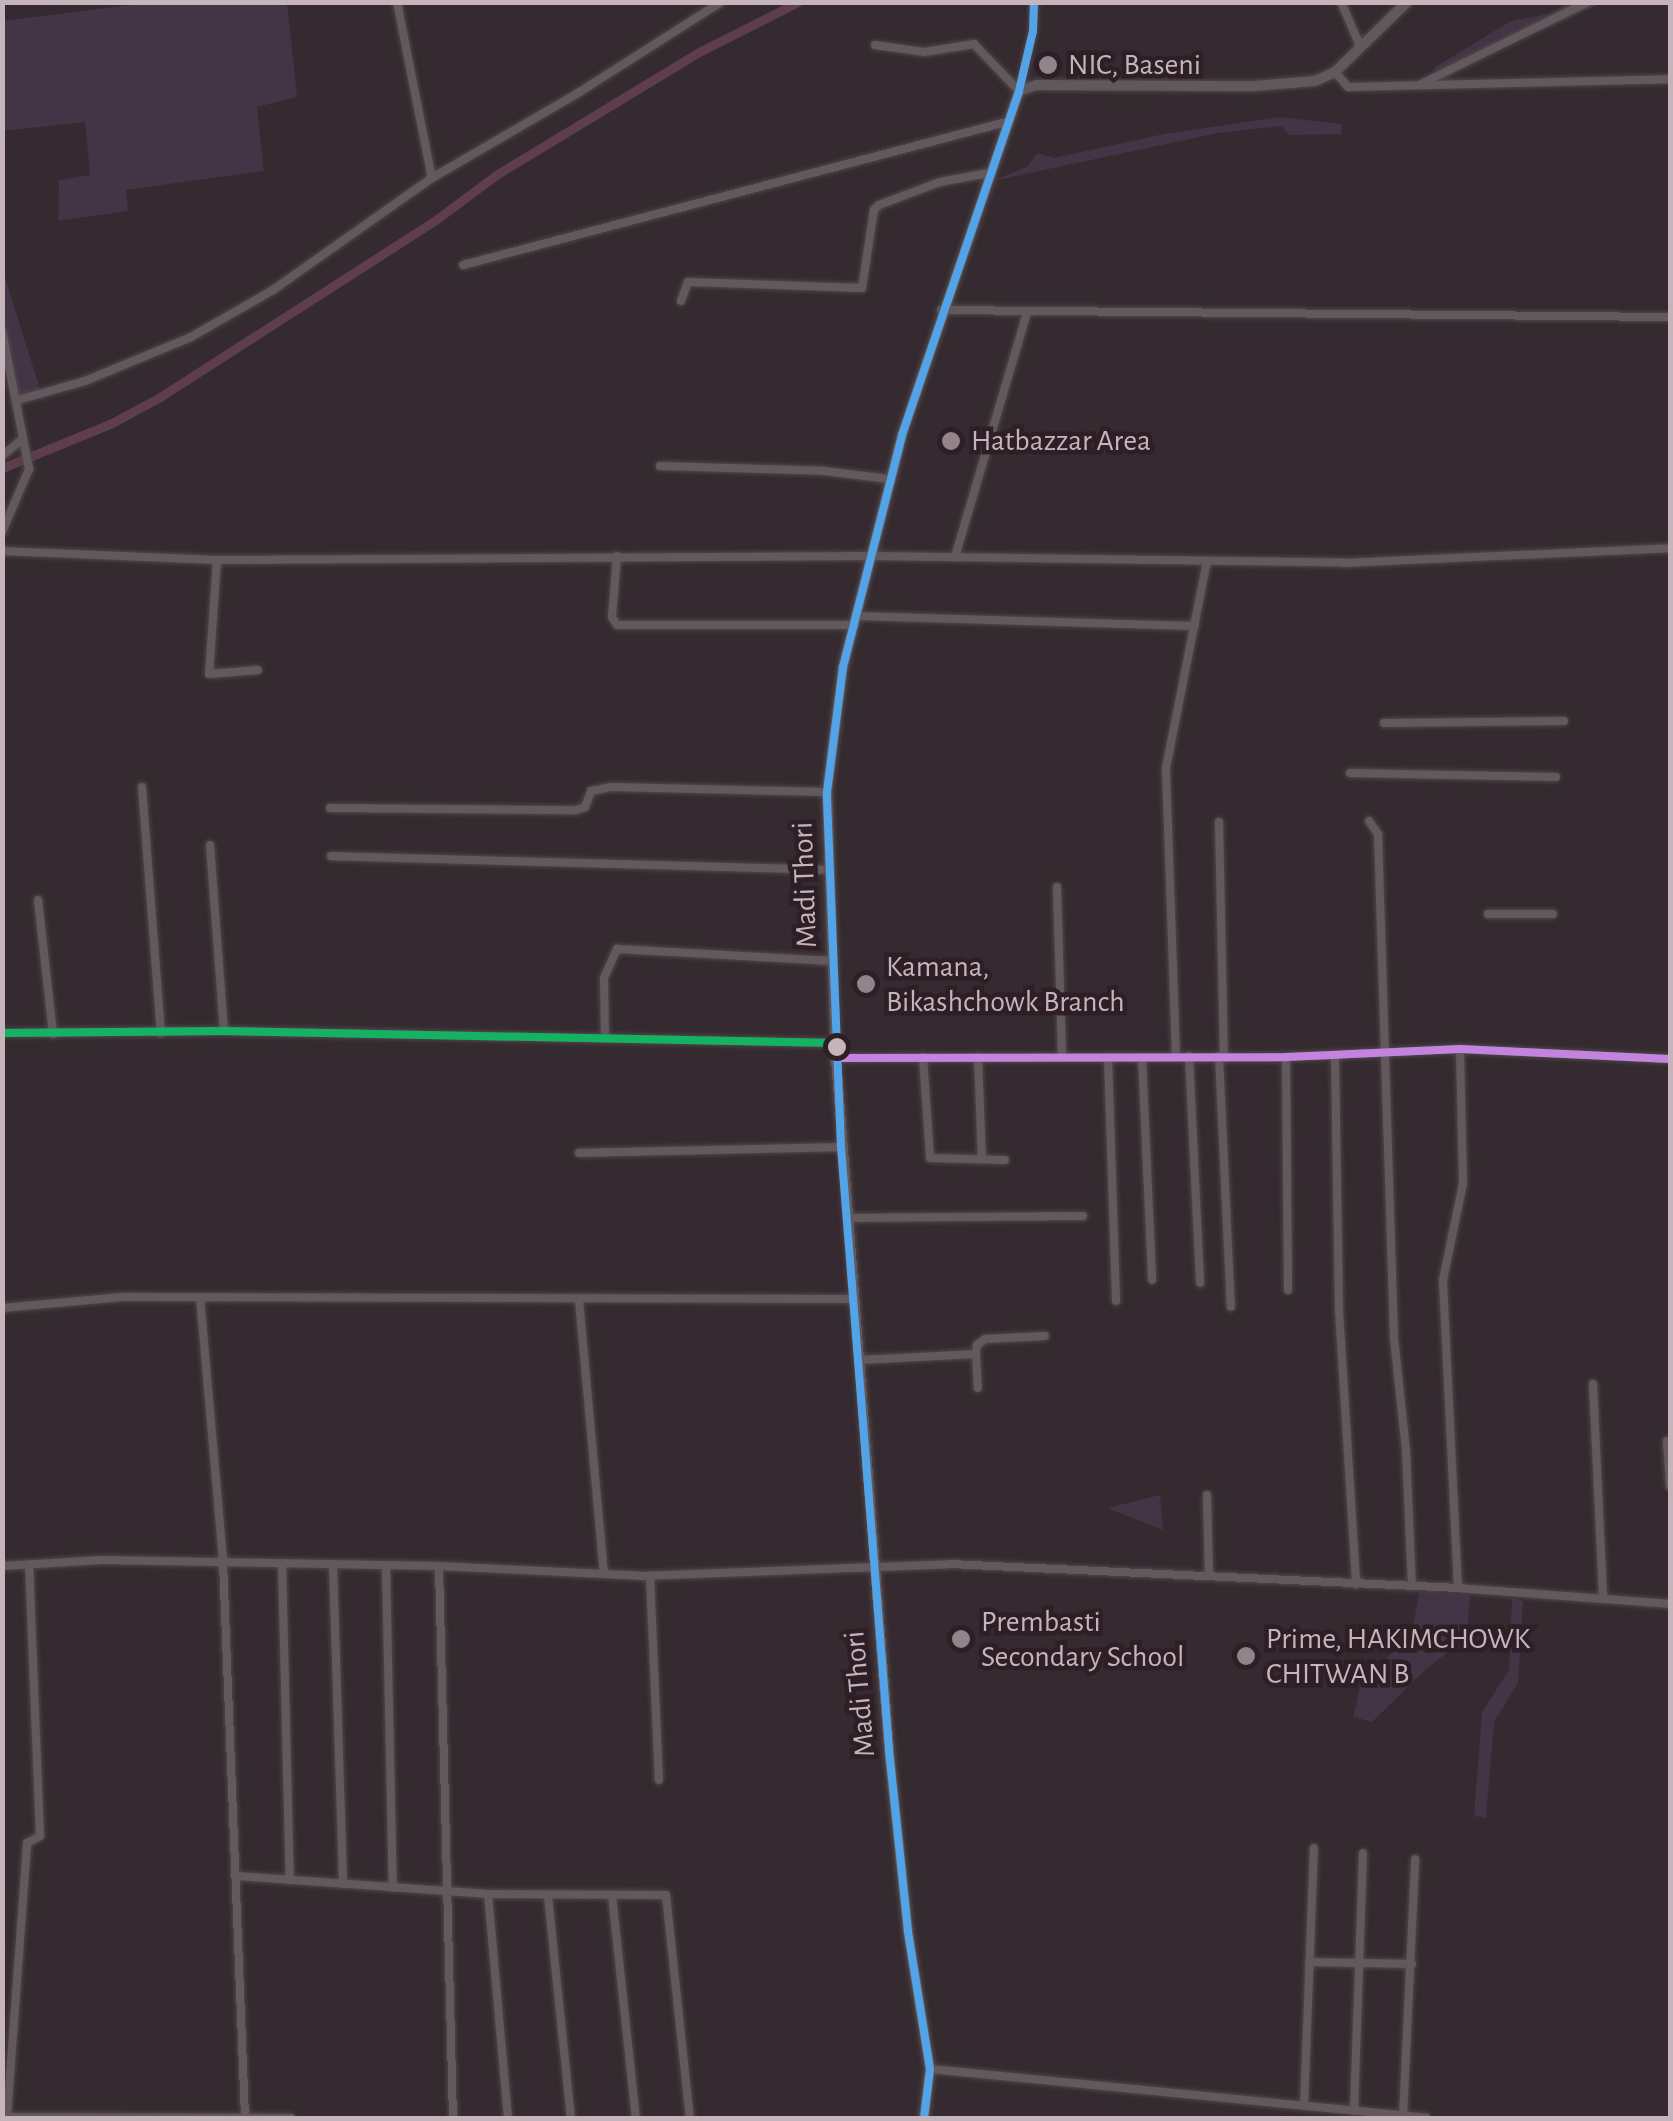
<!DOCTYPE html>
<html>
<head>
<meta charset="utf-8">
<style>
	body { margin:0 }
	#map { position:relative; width:1673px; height:2121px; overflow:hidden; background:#342a2f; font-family:"Alegreya Sans",sans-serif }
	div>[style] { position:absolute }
	.green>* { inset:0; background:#433446 }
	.canal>* { height:9px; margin:-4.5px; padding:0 4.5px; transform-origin:4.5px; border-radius:4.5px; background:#5e3d4c }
	.roads { filter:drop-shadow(0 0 2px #4e464a) drop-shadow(0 0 2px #4e464a) }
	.minor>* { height:8px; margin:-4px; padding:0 4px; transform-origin:4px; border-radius:4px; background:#63595d }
	.secondary>* { height:10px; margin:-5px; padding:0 5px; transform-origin:5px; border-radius:5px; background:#60585b }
	.bus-1>* { height:8px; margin:-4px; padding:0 4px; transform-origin:4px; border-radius:4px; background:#13b361 }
	.bus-2>* { height:8px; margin:-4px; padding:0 4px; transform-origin:4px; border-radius:4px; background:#c483df }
	.bus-3>* { height:8px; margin:-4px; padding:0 4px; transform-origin:4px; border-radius:4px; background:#53a3e8 }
	.dots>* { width:28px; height:28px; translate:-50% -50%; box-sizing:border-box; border:5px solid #2e1e25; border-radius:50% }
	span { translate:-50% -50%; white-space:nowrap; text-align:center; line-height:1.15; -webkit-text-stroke:9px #2e1e25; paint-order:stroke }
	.poi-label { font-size:30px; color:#c5b4bb }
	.left { translate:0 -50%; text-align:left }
	.street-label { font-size:30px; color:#c5b4bb }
	.frame { position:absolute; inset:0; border:5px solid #c5b4bb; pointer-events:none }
</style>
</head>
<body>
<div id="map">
	<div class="green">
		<div style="clip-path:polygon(145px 3px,287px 3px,297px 97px,257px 107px,264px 171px,126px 190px,128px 211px,58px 221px,59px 180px,90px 175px,85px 122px,3px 131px,3px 21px)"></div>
		<div style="clip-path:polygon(1570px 3px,1602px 3px,1430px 80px,1435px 67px,1511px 21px,1549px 14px)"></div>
		<div style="clip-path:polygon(1279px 117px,1341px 124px,1342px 134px,1289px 135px,1282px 126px,1218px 133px,993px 181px,1028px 166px,1037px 153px,1054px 158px,1164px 134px)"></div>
		<div style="clip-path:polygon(2px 268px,41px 392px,16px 403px,3px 318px)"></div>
		<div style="clip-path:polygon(1160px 1495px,1163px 1530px,1107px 1508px)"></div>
		<div style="clip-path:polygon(1419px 1592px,1470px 1595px,1467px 1637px,1425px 1670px,1372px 1722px,1353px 1717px,1361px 1682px,1412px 1634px)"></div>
		<div style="clip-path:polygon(1512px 1598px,1523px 1601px,1518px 1683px,1494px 1722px,1486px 1818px,1474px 1816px,1482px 1712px,1509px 1670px)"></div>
	</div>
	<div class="canal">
		<div style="left:2px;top:468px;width:119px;rotate:-22.2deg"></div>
		<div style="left:112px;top:423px;width:55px;rotate:-28.4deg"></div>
		<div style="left:160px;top:397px;width:329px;rotate:-32.7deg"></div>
		<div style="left:437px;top:219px;width:74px;rotate:-36.7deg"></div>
		<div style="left:496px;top:175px;width:240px;rotate:-31.2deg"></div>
		<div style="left:701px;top:51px;width:109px;rotate:-26.8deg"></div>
	</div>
	<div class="roads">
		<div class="minor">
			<div style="left:397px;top:2px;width:179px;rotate:78.8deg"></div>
			<div style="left:1341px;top:2px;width:48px;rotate:66.6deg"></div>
			<div style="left:875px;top:45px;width:49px;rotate:8.1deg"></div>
			<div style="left:924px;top:52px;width:51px;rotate:-9.1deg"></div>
			<div style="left:974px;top:44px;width:65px;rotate:46.2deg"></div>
			<div style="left:1335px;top:72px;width:20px;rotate:49deg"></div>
			<div style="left:1348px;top:87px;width:322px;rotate:-1.4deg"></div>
			<div style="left:1421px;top:84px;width:186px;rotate:-26.2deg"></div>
			<div style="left:1019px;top:91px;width:62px;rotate:-76.9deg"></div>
			<div style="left:1033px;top:31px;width:29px;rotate:-88deg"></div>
			<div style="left:463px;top:265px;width:562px;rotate:-14.75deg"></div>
			<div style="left:681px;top:301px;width:20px;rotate:-70deg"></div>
			<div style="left:688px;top:282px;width:174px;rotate:2deg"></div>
			<div style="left:862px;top:288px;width:79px;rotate:-81.3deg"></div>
			<div style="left:874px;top:210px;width:7px;rotate:-45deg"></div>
			<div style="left:879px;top:205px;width:65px;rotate:-20.7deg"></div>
			<div style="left:940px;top:182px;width:49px;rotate:-10.6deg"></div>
			<div style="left:941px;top:310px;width:729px;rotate:0.55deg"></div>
			<div style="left:2px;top:331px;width:141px;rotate:78.9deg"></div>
			<div style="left:29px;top:469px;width:69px;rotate:113.2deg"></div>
			<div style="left:18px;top:400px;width:70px;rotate:-15.8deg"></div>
			<div style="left:85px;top:381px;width:115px;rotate:-22.5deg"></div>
			<div style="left:191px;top:337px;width:95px;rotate:-29.8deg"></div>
			<div style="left:273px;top:290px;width:194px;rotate:-35.2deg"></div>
			<div style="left:432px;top:178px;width:169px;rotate:-30.2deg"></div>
			<div style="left:578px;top:93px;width:169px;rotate:-32.5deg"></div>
			<div style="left:2px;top:456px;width:23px;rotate:-40deg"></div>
			<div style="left:660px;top:466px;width:164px;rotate:1.7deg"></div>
			<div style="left:824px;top:471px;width:66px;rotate:6.9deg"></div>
			<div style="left:2px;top:551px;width:215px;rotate:2.4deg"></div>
			<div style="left:217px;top:560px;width:654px;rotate:-0.35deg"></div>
			<div style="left:871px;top:556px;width:472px;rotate:0.8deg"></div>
			<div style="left:1343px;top:563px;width:327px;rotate:-2.6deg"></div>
			<div style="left:617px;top:556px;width:61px;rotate:94.7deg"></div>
			<div style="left:612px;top:617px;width:9px;rotate:58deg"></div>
			<div style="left:617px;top:625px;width:238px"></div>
			<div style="left:955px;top:557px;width:255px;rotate:-73.6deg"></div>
			<div style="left:217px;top:560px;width:114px;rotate:94deg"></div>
			<div style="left:209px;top:674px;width:49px;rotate:-4.7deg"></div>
			<div style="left:857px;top:616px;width:338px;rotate:1.7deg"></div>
			<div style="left:1384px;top:723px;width:180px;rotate:-0.6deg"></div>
			<div style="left:1350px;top:773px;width:206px;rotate:1.1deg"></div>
			<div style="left:142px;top:787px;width:247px;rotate:85.6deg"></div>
			<div style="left:330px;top:808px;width:246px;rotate:0.5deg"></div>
			<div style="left:576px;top:810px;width:9px;rotate:-18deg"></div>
			<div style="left:585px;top:807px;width:17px;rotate:-69deg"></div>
			<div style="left:591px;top:791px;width:20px;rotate:-11deg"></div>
			<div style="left:611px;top:787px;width:216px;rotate:1.3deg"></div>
			<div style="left:1369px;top:821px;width:16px;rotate:55deg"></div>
			<div style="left:1378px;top:834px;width:504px;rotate:88.18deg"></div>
			<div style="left:1394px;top:1338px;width:113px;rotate:83.9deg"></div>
			<div style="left:1406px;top:1450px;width:136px;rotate:87.5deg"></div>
			<div style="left:1219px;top:822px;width:234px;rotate:88.8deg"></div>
			<div style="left:210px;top:845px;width:187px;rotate:85.7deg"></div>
			<div style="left:331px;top:856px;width:498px;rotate:1.6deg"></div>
			<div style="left:1057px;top:887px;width:170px;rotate:88.3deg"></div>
			<div style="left:38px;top:900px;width:135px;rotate:83.6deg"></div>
			<div style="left:1488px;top:914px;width:65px"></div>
			<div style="left:2px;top:1033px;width:222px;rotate:-0.5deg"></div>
			<div style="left:224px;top:1031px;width:612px;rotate:1.12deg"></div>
			<div style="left:605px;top:1037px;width:59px;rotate:-91deg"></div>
			<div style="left:604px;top:978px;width:32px;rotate:-66deg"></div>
			<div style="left:617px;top:949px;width:216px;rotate:3.2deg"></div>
			<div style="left:1176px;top:1056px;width:288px;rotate:-92deg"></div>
			<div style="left:1166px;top:768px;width:211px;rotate:-78.8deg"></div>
			<div style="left:1189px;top:1056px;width:227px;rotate:87.2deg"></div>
			<div style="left:1219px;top:1056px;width:251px;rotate:87.3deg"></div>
			<div style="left:1335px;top:1056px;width:255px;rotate:89.1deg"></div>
			<div style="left:1339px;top:1311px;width:274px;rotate:86.4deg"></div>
			<div style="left:923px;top:1057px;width:101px;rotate:86deg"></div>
			<div style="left:930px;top:1158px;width:75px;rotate:1.5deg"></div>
			<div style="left:978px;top:1057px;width:102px;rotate:87.8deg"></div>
			<div style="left:1108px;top:1057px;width:244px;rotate:88.1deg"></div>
			<div style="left:1142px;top:1057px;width:223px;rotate:87.4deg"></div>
			<div style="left:1286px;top:1057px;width:233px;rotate:89.5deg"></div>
			<div style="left:836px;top:1058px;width:450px;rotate:-0.1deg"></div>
			<div style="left:1286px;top:1057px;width:174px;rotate:-2.6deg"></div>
			<div style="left:1460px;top:1049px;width:210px;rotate:2.7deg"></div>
			<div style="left:579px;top:1153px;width:262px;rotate:-1.3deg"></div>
			<div style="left:847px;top:1218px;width:236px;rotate:-0.5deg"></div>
			<div style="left:200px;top:1297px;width:266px;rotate:85deg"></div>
			<div style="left:223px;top:1562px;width:556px;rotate:87.73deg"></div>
			<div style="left:579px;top:1300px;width:275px;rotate:84.8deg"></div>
			<div style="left:2px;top:1308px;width:121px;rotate:-5.2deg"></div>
			<div style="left:123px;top:1297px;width:732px;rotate:0.16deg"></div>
			<div style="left:976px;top:1354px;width:34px;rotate:87deg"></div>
			<div style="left:860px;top:1360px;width:116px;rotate:-3deg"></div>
			<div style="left:976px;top:1354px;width:9px;rotate:-84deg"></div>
			<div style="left:977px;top:1345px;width:10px;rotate:-37deg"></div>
			<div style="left:985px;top:1339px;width:60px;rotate:-2.9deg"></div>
			<div style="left:1593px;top:1384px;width:215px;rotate:87.3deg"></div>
			<div style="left:1667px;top:1441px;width:45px;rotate:86.2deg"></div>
			<div style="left:1207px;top:1495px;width:81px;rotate:88.6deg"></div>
			<div style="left:282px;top:1563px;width:317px;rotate:88.6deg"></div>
			<div style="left:333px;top:1564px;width:320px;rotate:88.2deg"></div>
			<div style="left:386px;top:1565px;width:323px;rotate:88.8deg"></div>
			<div style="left:2px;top:1566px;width:100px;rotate:-3.4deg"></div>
			<div style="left:102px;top:1560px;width:337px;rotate:1deg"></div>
			<div style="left:439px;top:1566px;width:202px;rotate:2.8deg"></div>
			<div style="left:641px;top:1576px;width:309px;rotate:-2.2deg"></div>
			<div style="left:950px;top:1564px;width:509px;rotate:2.7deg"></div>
			<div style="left:1458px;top:1588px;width:213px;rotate:4.3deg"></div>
			<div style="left:439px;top:1566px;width:552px;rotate:88.55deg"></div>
			<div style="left:650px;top:1576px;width:204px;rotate:87.5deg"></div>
			<div style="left:1458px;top:1588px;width:308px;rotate:-92.8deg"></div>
			<div style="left:1443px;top:1280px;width:99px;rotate:-78.3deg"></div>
			<div style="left:1463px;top:1183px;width:134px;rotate:-91.3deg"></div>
			<div style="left:237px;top:1876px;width:252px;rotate:4.1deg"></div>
			<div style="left:488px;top:1894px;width:178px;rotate:0.3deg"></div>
			<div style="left:666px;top:1895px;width:224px;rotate:83.9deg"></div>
			<div style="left:488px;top:1894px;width:225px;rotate:84.9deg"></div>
			<div style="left:612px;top:1895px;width:224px;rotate:83.9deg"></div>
			<div style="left:548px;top:1896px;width:223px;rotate:84.1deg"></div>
			<div style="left:1309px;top:1962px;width:103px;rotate:1.1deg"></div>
			<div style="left:930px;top:2069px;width:499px;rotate:5.6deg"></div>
			<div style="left:1304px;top:2106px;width:258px;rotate:-87.8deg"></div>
			<div style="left:1354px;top:2111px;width:258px;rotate:-88deg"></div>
			<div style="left:2px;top:2117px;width:289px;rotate:0.2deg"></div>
			<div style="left:7px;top:2117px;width:275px;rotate:-85.8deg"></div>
			<div style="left:27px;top:1843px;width:15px;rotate:-28deg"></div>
			<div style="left:40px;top:1836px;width:272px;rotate:-92.3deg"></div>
			<div style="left:1403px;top:2117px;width:258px;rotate:-87.3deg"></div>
		</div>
		<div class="secondary">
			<div style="left:924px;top:2118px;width:49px;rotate:-83deg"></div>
			<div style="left:930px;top:2069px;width:140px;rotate:-99.1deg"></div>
			<div style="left:908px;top:1931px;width:183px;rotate:-96deg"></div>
			<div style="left:889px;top:1749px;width:693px;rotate:-94.39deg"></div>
			<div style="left:836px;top:1058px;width:266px;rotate:-91.9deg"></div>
			<div style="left:827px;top:792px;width:126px;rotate:-82.7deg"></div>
			<div style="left:843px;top:667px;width:239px;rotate:-75.7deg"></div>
			<div style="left:902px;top:435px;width:363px;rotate:-71.2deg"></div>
			<div style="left:1019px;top:91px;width:18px;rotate:-19deg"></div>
			<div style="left:1036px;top:85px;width:218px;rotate:0.3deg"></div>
			<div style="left:1254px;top:86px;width:61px;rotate:-4.7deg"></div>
			<div style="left:1315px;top:81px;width:22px;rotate:-24deg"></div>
			<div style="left:1335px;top:72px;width:100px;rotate:-44.2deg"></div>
		</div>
	</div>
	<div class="bus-1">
		<div style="left:2px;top:1033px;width:222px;rotate:-0.5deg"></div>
		<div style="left:224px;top:1031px;width:612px;rotate:1.12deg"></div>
	</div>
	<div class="bus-2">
		<div style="left:836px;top:1058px;width:450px;rotate:-0.1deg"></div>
		<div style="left:1286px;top:1057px;width:174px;rotate:-2.6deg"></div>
		<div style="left:1460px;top:1049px;width:210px;rotate:2.7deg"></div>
	</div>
	<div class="bus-3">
		<div style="left:924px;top:2118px;width:49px;rotate:-83deg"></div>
		<div style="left:930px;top:2069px;width:140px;rotate:-99.1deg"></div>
		<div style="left:908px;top:1931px;width:183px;rotate:-96deg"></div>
		<div style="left:889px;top:1749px;width:604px;rotate:-94.56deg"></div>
		<div style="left:841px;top:1147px;width:355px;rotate:-92.3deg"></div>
		<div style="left:827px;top:792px;width:126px;rotate:-82.7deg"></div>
		<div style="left:843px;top:667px;width:239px;rotate:-75.7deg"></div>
		<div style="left:902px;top:435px;width:363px;rotate:-71.2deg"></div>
		<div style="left:1019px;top:91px;width:62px;rotate:-76.9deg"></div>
		<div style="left:1033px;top:31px;width:29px;rotate:-88deg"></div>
	</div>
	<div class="dots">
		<div style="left:1048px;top:65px;background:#92848a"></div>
		<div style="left:951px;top:441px;background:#92848a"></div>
		<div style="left:866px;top:984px;background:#92848a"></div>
		<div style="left:837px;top:1047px;background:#c5b4bb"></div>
		<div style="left:961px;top:1639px;background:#92848a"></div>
		<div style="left:1246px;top:1656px;background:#92848a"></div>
	</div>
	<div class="poi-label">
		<span class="left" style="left:1068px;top:65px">NIC, Baseni</span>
		<span class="left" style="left:971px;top:441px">Hatbazzar Area</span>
		<span class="left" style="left:886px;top:984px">Kamana,<br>Bikashchowk Branch</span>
		<span class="left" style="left:981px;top:1639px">Prembasti<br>Secondary School</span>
		<span class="left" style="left:1266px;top:1656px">Prime, HAKIMCHOWK<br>CHITWAN B</span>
	</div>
	<div class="street-label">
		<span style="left:805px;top:885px;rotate:-92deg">Madi Thori</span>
		<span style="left:860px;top:1694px;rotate:-95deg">Madi Thori</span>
	</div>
	<div class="frame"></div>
</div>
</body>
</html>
